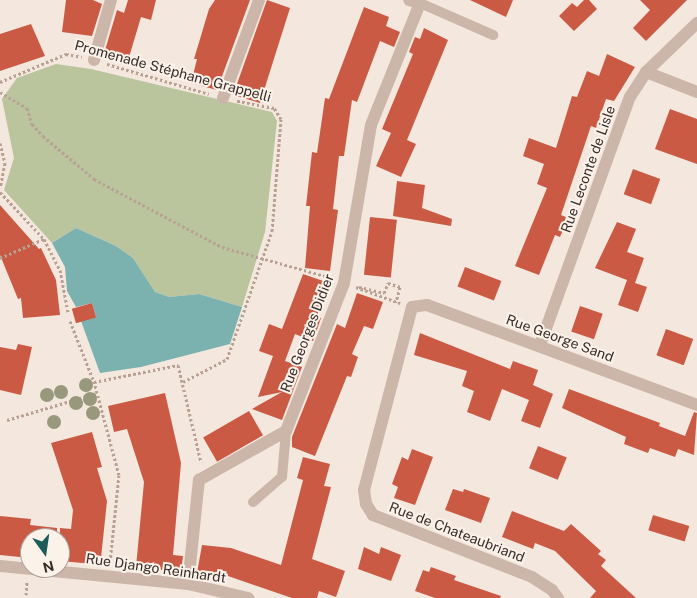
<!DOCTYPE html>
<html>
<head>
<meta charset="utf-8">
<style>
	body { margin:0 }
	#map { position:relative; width:697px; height:598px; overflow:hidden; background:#f4e7de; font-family:"Public Sans",sans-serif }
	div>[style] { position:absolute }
	.green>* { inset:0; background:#bac49d }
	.water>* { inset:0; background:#7bb2b0 }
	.building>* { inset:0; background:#cb5a44; transform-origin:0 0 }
	.path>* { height:3px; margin-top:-1.5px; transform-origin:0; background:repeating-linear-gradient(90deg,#b8a093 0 2.5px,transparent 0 5px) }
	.service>* { height:10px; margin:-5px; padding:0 5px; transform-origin:5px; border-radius:5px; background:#ccb6a9 }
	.minor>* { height:12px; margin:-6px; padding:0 6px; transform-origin:6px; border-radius:6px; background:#ccb6a9 }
	.trees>* { width:14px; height:14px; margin:-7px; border-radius:50%; background:#98997c }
	span { translate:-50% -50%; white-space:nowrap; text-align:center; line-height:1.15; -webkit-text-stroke:4px #fbf2ea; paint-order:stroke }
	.street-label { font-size:14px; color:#392d29 }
	.north { position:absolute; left:20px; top:528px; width:50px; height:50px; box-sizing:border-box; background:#fbf2ea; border:1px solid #ada39d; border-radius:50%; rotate:166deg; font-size:14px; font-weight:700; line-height:20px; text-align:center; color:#392d29 }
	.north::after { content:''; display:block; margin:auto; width:18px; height:22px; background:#1c5d5c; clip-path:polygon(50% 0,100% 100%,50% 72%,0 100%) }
</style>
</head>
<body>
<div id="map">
	<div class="green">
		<div style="clip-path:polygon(56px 64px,91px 69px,272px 112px,277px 121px,265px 232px,242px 307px,199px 294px,169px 297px,155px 292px,133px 258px,116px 246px,76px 228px,52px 243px,4px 190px,14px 158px,2px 99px,17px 78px)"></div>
	</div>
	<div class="water">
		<div style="clip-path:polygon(76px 228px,116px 246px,133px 258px,155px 292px,169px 297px,199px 294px,242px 307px,230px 344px,141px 367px,100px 373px,81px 321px,96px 317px,92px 303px,76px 307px,67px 291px,65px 267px,52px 243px)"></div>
	</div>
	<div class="building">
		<div style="clip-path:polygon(66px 0,93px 0,102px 4px,92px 36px,62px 32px)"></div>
		<div style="clip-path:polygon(128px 0,156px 0,151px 20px,141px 17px,127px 64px,103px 57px,117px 10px,124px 13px)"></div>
		<div style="clip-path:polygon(215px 0,250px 0,217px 90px,191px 83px,197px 59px,194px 59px,209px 9px)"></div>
		<div style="clip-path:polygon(267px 0,290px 8px,260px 103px,233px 95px)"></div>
		<div style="clip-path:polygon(470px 0,513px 0,506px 17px)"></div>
		<div style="clip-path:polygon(584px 0,589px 0,597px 9px,574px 31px,559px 16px,572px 3px,577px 7px)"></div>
		<div style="clip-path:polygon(640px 0,687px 0,646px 41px,633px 28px,650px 10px)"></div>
		<div style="clip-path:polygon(364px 7px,389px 17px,386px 26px,400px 32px,394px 47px,380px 41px,357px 102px,352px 100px,344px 156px,339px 156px,333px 209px,338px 210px,330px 271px,305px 268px,310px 206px,306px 206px,312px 152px,317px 153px,325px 98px,329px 99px)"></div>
		<div style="clip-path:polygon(31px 24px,45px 56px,0 71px,0 34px)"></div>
		<div style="clip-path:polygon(424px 28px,448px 40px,407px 140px,416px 144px,401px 177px,376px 166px,391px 133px,382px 129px,413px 54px,409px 52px,415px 37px,420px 39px)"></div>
		<div style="clip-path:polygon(607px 54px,635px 67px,614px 101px,606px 99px,596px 128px,591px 126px,561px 215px,568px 218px,560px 237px,555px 235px,539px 275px,515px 266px,547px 188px,537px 184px,544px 164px,523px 156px,529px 138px,556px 148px,572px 96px,577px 97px,587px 71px,599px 76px)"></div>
		<div style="clip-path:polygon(670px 109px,697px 119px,697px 164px,655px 149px)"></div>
		<div style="left:633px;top:169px;width:29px;height:27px;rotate:20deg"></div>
		<div style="clip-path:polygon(397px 181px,425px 185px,422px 208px,452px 219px,451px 226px,393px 216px)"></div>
		<div style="clip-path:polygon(0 205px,39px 249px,41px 248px,56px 280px,60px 315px,23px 318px,21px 298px,18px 299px,0 255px)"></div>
		<div style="left:370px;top:217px;width:27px;height:58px;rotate:6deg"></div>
		<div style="clip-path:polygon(617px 222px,636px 229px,627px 252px,644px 258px,635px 283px,647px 287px,638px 312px,618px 305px,627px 280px,595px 268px)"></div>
		<div style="left:465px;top:267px;width:39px;height:21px;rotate:21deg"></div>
		<div style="clip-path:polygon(303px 274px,329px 283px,317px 316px,321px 318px,313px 341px,295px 334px,285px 361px,302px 367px,282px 420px,252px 409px,282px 392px,258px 397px,273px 356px,259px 351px,269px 324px,282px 329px)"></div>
		<div style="clip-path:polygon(357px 293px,383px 302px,373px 329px,364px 326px,352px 354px,358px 357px,351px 377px,347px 376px,315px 456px,292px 447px,292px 437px,337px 324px,345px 328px)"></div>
		<div style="left:92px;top:303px;width:15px;height:21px;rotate:74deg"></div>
		<div style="left:580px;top:306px;width:24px;height:27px;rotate:19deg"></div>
		<div style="left:666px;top:329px;width:29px;height:28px;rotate:20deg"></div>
		<div style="clip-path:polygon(420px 333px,510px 369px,513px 361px,538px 370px,533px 385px,553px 394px,540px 428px,521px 421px,529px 400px,502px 389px,490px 421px,467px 412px,474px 391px,462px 386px,467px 371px,414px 355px)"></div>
		<div style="clip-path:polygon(18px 344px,32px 347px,21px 395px,0 390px,0 347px,16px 350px)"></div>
		<div style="clip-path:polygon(569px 389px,660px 423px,659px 426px,685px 436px,694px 412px,697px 413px,694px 455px,678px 449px,675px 457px,650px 448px,648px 453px,624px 444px,626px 437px,562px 408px)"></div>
		<div style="clip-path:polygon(165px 393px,181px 463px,173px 555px,183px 556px,181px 572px,136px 567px,144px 482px,127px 429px,114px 432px,108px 406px)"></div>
		<div style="left:249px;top:411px;width:28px;height:53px;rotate:60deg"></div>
		<div style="clip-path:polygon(92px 432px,102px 467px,97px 468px,107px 501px,101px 558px,94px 564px,60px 561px,60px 528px,71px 529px,73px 510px,51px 443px)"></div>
		<div style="left:538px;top:446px;width:31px;height:24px;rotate:22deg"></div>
		<div style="clip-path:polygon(412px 449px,433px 457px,415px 505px,394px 498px,398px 487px,392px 484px,402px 457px,408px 460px)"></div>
		<div style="clip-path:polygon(303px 457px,330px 464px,324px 486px,331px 487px,312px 559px,345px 571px,336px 597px,319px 591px,317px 598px,292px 598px,228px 576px,197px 573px,202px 545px,231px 548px,281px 565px,303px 480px,297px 478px)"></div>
		<div style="clip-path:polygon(453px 489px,463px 492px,464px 489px,490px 498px,481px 523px,445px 510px)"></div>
		<div style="clip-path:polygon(512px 511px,564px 531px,571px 524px,601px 551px,598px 554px,606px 560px,601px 566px,636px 598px,590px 598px,596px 591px,555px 551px,535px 543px,533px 549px,502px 537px)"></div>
		<div style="left:653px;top:515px;width:38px;height:16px;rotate:17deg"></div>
		<div style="clip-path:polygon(0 516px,31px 519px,30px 525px,57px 528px,57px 538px,30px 538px,30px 558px,0 555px)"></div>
		<div style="clip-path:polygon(364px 547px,379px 554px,381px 547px,401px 555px,391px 581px,358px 569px)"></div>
		<div style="clip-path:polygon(431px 567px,456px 576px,454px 580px,501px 596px,500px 598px,435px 598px,415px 591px,423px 570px,429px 572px)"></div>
	</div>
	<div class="path">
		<div style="left:107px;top:64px;width:106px;rotate:16.4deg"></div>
		<div style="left:0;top:82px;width:72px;rotate:-23deg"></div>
		<div style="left:66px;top:54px;width:16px;rotate:11deg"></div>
		<div style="left:0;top:92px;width:31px;rotate:31deg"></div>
		<div style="left:27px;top:108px;width:17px;rotate:73deg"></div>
		<div style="left:32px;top:124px;width:16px;rotate:47deg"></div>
		<div style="left:43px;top:136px;width:67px;rotate:40.1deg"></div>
		<div style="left:94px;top:179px;width:145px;rotate:28deg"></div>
		<div style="left:222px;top:247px;width:114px;rotate:15.7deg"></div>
		<div style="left:0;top:143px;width:21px;rotate:76deg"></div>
		<div style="left:5px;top:163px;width:25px;rotate:101deg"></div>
		<div style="left:0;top:192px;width:64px;rotate:46.9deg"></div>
		<div style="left:44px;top:239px;width:35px;rotate:63deg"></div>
		<div style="left:60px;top:270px;width:43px;rotate:79.2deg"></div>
		<div style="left:0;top:258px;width:48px;rotate:-23.4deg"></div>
		<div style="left:356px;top:287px;width:47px;rotate:20deg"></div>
		<div style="left:359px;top:287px;width:26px;rotate:13deg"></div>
		<div style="left:384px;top:293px;width:11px;rotate:-68deg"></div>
		<div style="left:388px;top:283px;width:13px;rotate:18deg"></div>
		<div style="left:400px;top:287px;width:16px;rotate:105deg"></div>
		<div style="left:70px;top:321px;width:66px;rotate:68.5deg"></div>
		<div style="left:183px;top:382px;width:50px;rotate:-27.6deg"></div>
		<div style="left:227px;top:359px;width:136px;rotate:-70.6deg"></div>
		<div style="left:272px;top:231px;width:112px;rotate:-85.4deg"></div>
		<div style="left:281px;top:119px;width:13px;rotate:-122deg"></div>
		<div style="left:274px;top:108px;width:38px;rotate:-169deg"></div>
		<div style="left:7px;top:420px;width:94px;rotate:-16.7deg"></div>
		<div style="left:110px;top:562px;width:87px;rotate:-84.1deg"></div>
		<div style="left:119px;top:475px;width:96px;rotate:-105deg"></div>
		<div style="left:94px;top:382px;width:86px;rotate:-11.4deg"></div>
		<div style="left:178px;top:365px;width:100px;rotate:76.7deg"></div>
		<div style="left:26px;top:595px;width:13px;rotate:-86deg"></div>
	</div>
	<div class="service">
		<div style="left:420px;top:3px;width:80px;rotate:23.7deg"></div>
		<div style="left:253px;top:502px;width:38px;rotate:-41deg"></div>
		<div style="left:282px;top:477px;width:46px;rotate:-85deg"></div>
	</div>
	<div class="minor">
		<div style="left:94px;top:60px;width:62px;rotate:-74.2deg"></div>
		<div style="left:646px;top:72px;width:55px;rotate:21.4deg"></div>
		<div style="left:223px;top:98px;width:104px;rotate:-69.8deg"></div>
		<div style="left:540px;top:345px;width:264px;rotate:-70.1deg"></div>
		<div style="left:630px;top:97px;width:30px;rotate:-57deg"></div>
		<div style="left:646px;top:72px;width:71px;rotate:-43.9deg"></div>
		<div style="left:0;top:566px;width:189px;rotate:5.5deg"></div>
		<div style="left:188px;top:584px;width:62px;rotate:13.1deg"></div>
		<div style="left:188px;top:584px;width:105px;rotate:-84deg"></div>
		<div style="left:199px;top:480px;width:100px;rotate:-29.4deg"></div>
		<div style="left:286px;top:431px;width:159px;rotate:-68.6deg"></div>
		<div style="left:344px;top:283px;width:160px;rotate:-80.3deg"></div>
		<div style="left:371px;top:125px;width:131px;rotate:-68.1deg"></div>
		<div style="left:420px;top:3px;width:11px;rotate:-165deg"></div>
		<div style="left:558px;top:598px;width:10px;rotate:-127deg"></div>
		<div style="left:552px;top:590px;width:24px;rotate:-147deg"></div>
		<div style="left:532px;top:577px;width:171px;rotate:-158.7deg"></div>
		<div style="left:373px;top:515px;width:13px;rotate:-122deg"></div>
		<div style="left:366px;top:504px;width:14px;rotate:-98deg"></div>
		<div style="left:364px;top:490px;width:189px;rotate:-75.3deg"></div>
		<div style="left:412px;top:307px;width:15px;rotate:-8deg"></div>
		<div style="left:427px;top:305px;width:288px;rotate:20.3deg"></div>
	</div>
	<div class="trees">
		<div style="left:86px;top:385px"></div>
		<div style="left:61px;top:392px"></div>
		<div style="left:47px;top:395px"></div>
		<div style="left:90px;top:399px"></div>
		<div style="left:76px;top:403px"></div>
		<div style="left:93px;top:413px"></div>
		<div style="left:54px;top:422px"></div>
	</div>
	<div class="street-label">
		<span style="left:173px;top:71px;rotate:15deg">Promenade Stéphane Grappelli</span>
		<span style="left:588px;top:169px;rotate:-70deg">Rue Leconte de Lisle</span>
		<span style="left:307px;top:333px;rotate:-69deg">Rue Georges Didier</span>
		<span style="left:560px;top:338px;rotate:20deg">Rue George Sand</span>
		<span style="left:457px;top:532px;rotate:21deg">Rue de Chateaubriand</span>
		<span style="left:156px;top:568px;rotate:8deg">Rue Django Reinhardt</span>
	</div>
	<div class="north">N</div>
</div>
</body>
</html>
